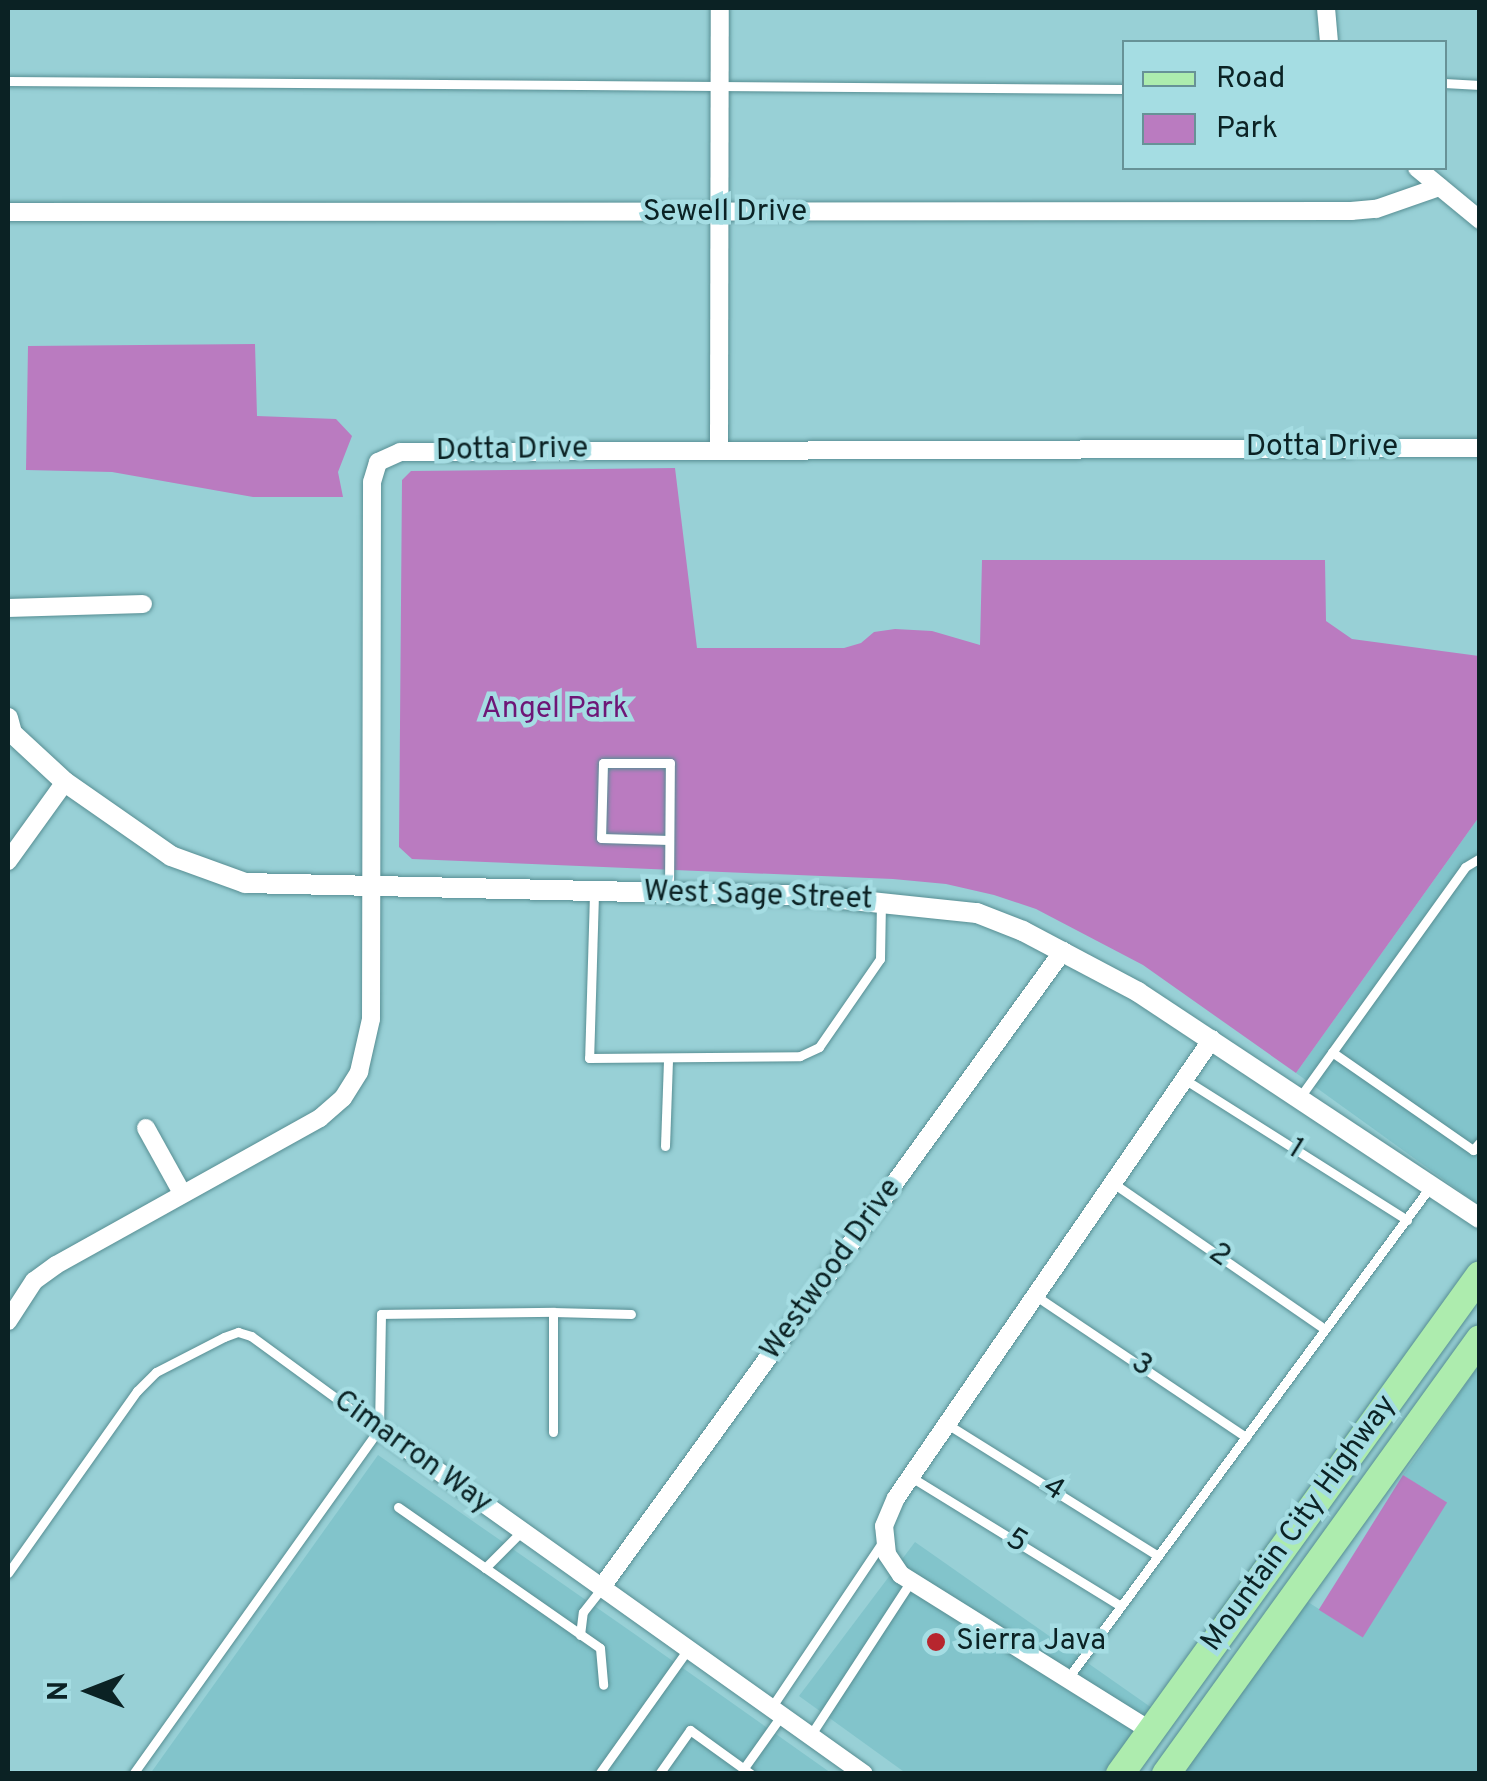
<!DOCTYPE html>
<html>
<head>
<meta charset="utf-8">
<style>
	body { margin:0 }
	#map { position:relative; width:1487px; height:1781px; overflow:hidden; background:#98d0d6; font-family:Overpass,sans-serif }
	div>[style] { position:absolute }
	.built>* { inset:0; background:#82c4cb }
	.green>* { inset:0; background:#ba7bc0; transform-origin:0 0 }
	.roads { filter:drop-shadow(0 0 2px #578e93) drop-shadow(0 0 2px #578e93) }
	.service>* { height:9px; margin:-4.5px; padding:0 4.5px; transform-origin:4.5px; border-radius:4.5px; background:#fff }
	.minor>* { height:18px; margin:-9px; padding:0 9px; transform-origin:9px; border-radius:9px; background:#fff }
	.tertiary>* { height:20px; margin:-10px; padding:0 10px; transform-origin:10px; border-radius:10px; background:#fff }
	.primary>* { height:28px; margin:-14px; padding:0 14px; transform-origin:14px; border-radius:14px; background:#adecae }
	.dots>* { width:28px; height:28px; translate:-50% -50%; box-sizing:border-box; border:5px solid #a5dde3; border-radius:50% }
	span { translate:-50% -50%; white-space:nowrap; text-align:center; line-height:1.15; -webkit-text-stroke:9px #a5dde3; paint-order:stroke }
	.street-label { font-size:30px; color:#0b2224 }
	.park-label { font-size:30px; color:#6e1777 }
	.poi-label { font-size:30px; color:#0b2224 }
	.left { translate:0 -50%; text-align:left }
	.frame { position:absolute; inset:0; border:10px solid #0b2224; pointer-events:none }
	.legend { position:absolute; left:1122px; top:40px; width:325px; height:130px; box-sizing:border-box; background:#a5dde3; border:2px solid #679297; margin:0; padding:12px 18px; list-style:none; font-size:30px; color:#0b2224 }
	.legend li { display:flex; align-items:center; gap:20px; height:50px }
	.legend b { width:50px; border:2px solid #679297 }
	.north { position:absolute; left:40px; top:1641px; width:100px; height:100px; -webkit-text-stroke:8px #a5dde3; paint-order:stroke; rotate:270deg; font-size:28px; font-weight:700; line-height:40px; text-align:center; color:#0b2224 }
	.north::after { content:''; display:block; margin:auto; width:35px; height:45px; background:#0b2224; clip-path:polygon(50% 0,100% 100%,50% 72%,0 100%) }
</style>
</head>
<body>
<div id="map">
	<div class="built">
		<div style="clip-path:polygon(1479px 817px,1479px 1205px,1296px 1073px)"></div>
		<div style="clip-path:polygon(1479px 1365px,1479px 1773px,1182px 1774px,1308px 1602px,1355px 1632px,1446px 1504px,1403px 1475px)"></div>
		<div style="clip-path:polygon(378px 1455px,636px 1635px,831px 1773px,150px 1774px)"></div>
		<div style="clip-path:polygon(915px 1542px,1152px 1708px,1103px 1773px,907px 1774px,799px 1696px)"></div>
	</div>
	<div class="green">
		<div style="clip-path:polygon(255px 344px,257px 416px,336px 419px,352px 436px,338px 472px,343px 497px,253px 497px,112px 472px,26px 470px,28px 346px)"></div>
		<div style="clip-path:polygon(675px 468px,697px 648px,844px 648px,861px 643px,874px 632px,895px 629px,932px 631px,980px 645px,982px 560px,1325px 560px,1326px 621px,1352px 639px,1479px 656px,1479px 817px,1296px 1073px,1143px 965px,1036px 909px,994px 895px,946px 884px,893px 879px,412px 859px,399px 847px,402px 480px,411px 471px)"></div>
		<div style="left:1403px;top:1475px;width:52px;height:159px;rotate:32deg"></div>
	</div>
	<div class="roads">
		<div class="service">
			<div style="left:8px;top:81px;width:1116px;rotate:0.41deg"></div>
			<div style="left:1444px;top:83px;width:36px;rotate:3deg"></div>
			<div style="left:669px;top:891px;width:128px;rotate:-89.6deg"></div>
			<div style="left:670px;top:763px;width:67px;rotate:180deg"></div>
			<div style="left:603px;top:763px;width:75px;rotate:91.5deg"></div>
			<div style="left:601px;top:838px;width:68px;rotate:1.7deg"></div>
			<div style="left:594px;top:894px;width:164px;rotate:91.7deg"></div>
			<div style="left:589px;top:1058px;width:211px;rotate:-0.5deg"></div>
			<div style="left:800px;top:1056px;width:21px;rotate:-25deg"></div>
			<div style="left:819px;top:1047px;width:107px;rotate:-55.3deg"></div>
			<div style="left:880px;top:959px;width:56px;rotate:-89deg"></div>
			<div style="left:1332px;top:1052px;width:172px;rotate:34.8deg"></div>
			<div style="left:1473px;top:1150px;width:11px;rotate:-49deg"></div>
			<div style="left:1184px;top:1079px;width:264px;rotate:32.3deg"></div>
			<div style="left:1300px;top:1097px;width:283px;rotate:-54.3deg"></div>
			<div style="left:1465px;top:867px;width:17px;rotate:-31deg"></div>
			<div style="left:665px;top:1146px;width:86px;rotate:-88deg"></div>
			<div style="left:1113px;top:1183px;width:257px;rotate:34.6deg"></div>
			<div style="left:1036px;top:1296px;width:253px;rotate:33.9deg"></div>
			<div style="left:947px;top:1424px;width:249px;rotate:32deg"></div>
			<div style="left:553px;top:1432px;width:120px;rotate:-90deg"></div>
			<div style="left:553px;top:1312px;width:78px;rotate:1.5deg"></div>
			<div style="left:911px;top:1477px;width:246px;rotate:31.6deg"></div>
			<div style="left:398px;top:1507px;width:246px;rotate:34.9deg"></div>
			<div style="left:600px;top:1648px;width:37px;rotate:85deg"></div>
			<div style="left:485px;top:1568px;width:51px;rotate:-45deg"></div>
			<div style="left:8px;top:1573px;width:223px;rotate:-54.7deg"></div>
			<div style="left:137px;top:1391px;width:27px;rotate:-45deg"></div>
			<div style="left:156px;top:1372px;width:76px;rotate:-27.2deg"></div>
			<div style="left:224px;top:1337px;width:15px;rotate:-20deg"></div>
			<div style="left:238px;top:1332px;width:14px;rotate:17deg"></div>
			<div style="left:251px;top:1336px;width:157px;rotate:36.2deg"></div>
			<div style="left:580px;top:1635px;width:23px;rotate:-83deg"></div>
			<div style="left:583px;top:1612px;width:29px;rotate:-52deg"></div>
			<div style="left:1068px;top:1678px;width:610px;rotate:-53.6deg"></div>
			<div style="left:771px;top:1708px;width:202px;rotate:-56.1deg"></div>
			<div style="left:810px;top:1736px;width:185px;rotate:-56.9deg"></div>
			<div style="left:744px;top:1768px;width:64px;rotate:-54.6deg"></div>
			<div style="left:133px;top:1774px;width:424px;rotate:-54.5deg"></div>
			<div style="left:379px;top:1429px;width:115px;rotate:-89deg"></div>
			<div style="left:381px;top:1314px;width:172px;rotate:-0.7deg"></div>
			<div style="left:599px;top:1774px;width:153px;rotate:-54.5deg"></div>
			<div style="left:659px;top:1774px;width:54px;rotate:-54.8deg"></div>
			<div style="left:690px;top:1730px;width:75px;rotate:35.8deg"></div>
		</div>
		<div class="minor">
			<div style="left:1326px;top:8px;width:34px;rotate:85deg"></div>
			<div style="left:1417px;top:168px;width:82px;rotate:39.5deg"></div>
			<div style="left:8px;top:212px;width:1343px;rotate:-0.04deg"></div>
			<div style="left:1351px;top:211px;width:25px;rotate:-5deg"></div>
			<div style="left:1376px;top:209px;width:67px;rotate:-19.2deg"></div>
			<div style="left:719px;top:449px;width:441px;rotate:-89.9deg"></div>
			<div style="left:8px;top:608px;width:135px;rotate:-1.7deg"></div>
			<div style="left:8px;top:861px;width:97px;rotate:-54.2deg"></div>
			<div style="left:146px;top:1128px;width:74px;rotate:61deg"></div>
			<div style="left:8px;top:1321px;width:48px;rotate:-57deg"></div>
			<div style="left:34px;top:1281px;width:27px;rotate:-36deg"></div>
			<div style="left:56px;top:1265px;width:302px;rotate:-29.1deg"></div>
			<div style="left:320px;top:1118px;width:30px;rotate:-41deg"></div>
			<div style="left:343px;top:1098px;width:31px;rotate:-58deg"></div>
			<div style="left:359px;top:1072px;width:54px;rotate:-77.2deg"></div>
			<div style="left:371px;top:1019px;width:537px;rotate:-89.89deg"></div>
			<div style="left:372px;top:482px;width:21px;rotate:-73deg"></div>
			<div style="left:378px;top:462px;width:24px;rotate:-24deg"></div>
			<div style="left:400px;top:452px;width:1080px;rotate:-0.21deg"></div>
			<div style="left:379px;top:1429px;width:595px;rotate:35.43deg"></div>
			<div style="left:601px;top:1588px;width:787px;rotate:-54.05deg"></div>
			<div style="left:1151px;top:1731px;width:295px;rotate:-148deg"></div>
			<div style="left:901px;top:1575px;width:25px;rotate:-124deg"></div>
			<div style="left:887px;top:1554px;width:28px;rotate:-96deg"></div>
			<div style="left:884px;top:1526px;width:30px;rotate:-67deg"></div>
			<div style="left:896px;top:1498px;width:557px;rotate:-55.45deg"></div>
		</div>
		<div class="tertiary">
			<div style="left:8px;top:718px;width:16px;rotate:75deg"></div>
			<div style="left:12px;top:733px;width:72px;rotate:42.8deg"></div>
			<div style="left:65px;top:782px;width:129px;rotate:34.9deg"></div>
			<div style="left:171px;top:856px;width:79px;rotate:20deg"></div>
			<div style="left:245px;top:883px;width:569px;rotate:1.31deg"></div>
			<div style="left:814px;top:896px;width:164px;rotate:6deg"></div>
			<div style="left:977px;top:913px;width:49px;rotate:21.4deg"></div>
			<div style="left:1023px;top:931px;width:130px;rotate:27.9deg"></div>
			<div style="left:1138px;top:992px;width:410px;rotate:33.5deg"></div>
		</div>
		<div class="primary">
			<div style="left:1120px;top:1774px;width:615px;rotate:-54.19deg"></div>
			<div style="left:1166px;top:1774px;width:536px;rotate:-54.18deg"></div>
		</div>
	</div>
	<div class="dots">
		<div style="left:936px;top:1642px;background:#b7262e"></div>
	</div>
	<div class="street-label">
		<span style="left:725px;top:213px">Sewell Drive</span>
		<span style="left:1322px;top:448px">Dotta Drive</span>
		<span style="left:512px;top:451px;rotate:-1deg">Dotta Drive</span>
		<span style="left:758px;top:897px;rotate:2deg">West Sage Street</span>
		<span style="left:1295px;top:1150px;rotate:32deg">1</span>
		<span style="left:1219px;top:1256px;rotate:35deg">2</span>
		<span style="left:832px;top:1270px;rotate:-54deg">Westwood Drive</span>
		<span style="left:1141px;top:1366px;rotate:34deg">3</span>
		<span style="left:412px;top:1453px;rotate:36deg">Cimarron Way</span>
		<span style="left:1053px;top:1490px;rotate:32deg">4</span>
		<span style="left:1300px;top:1524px;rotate:-54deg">Mountain City Highway</span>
		<span style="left:1016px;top:1542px;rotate:31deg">5</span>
	</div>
	<div class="park-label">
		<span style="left:555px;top:710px">Angel Park</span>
	</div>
	<div class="poi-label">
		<span class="left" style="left:956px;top:1642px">Sierra Java</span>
	</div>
	<div class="frame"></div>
	<ul class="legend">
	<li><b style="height:12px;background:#adecae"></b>Road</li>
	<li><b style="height:28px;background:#ba7bc0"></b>Park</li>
	</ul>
	<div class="north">N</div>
</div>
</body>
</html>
